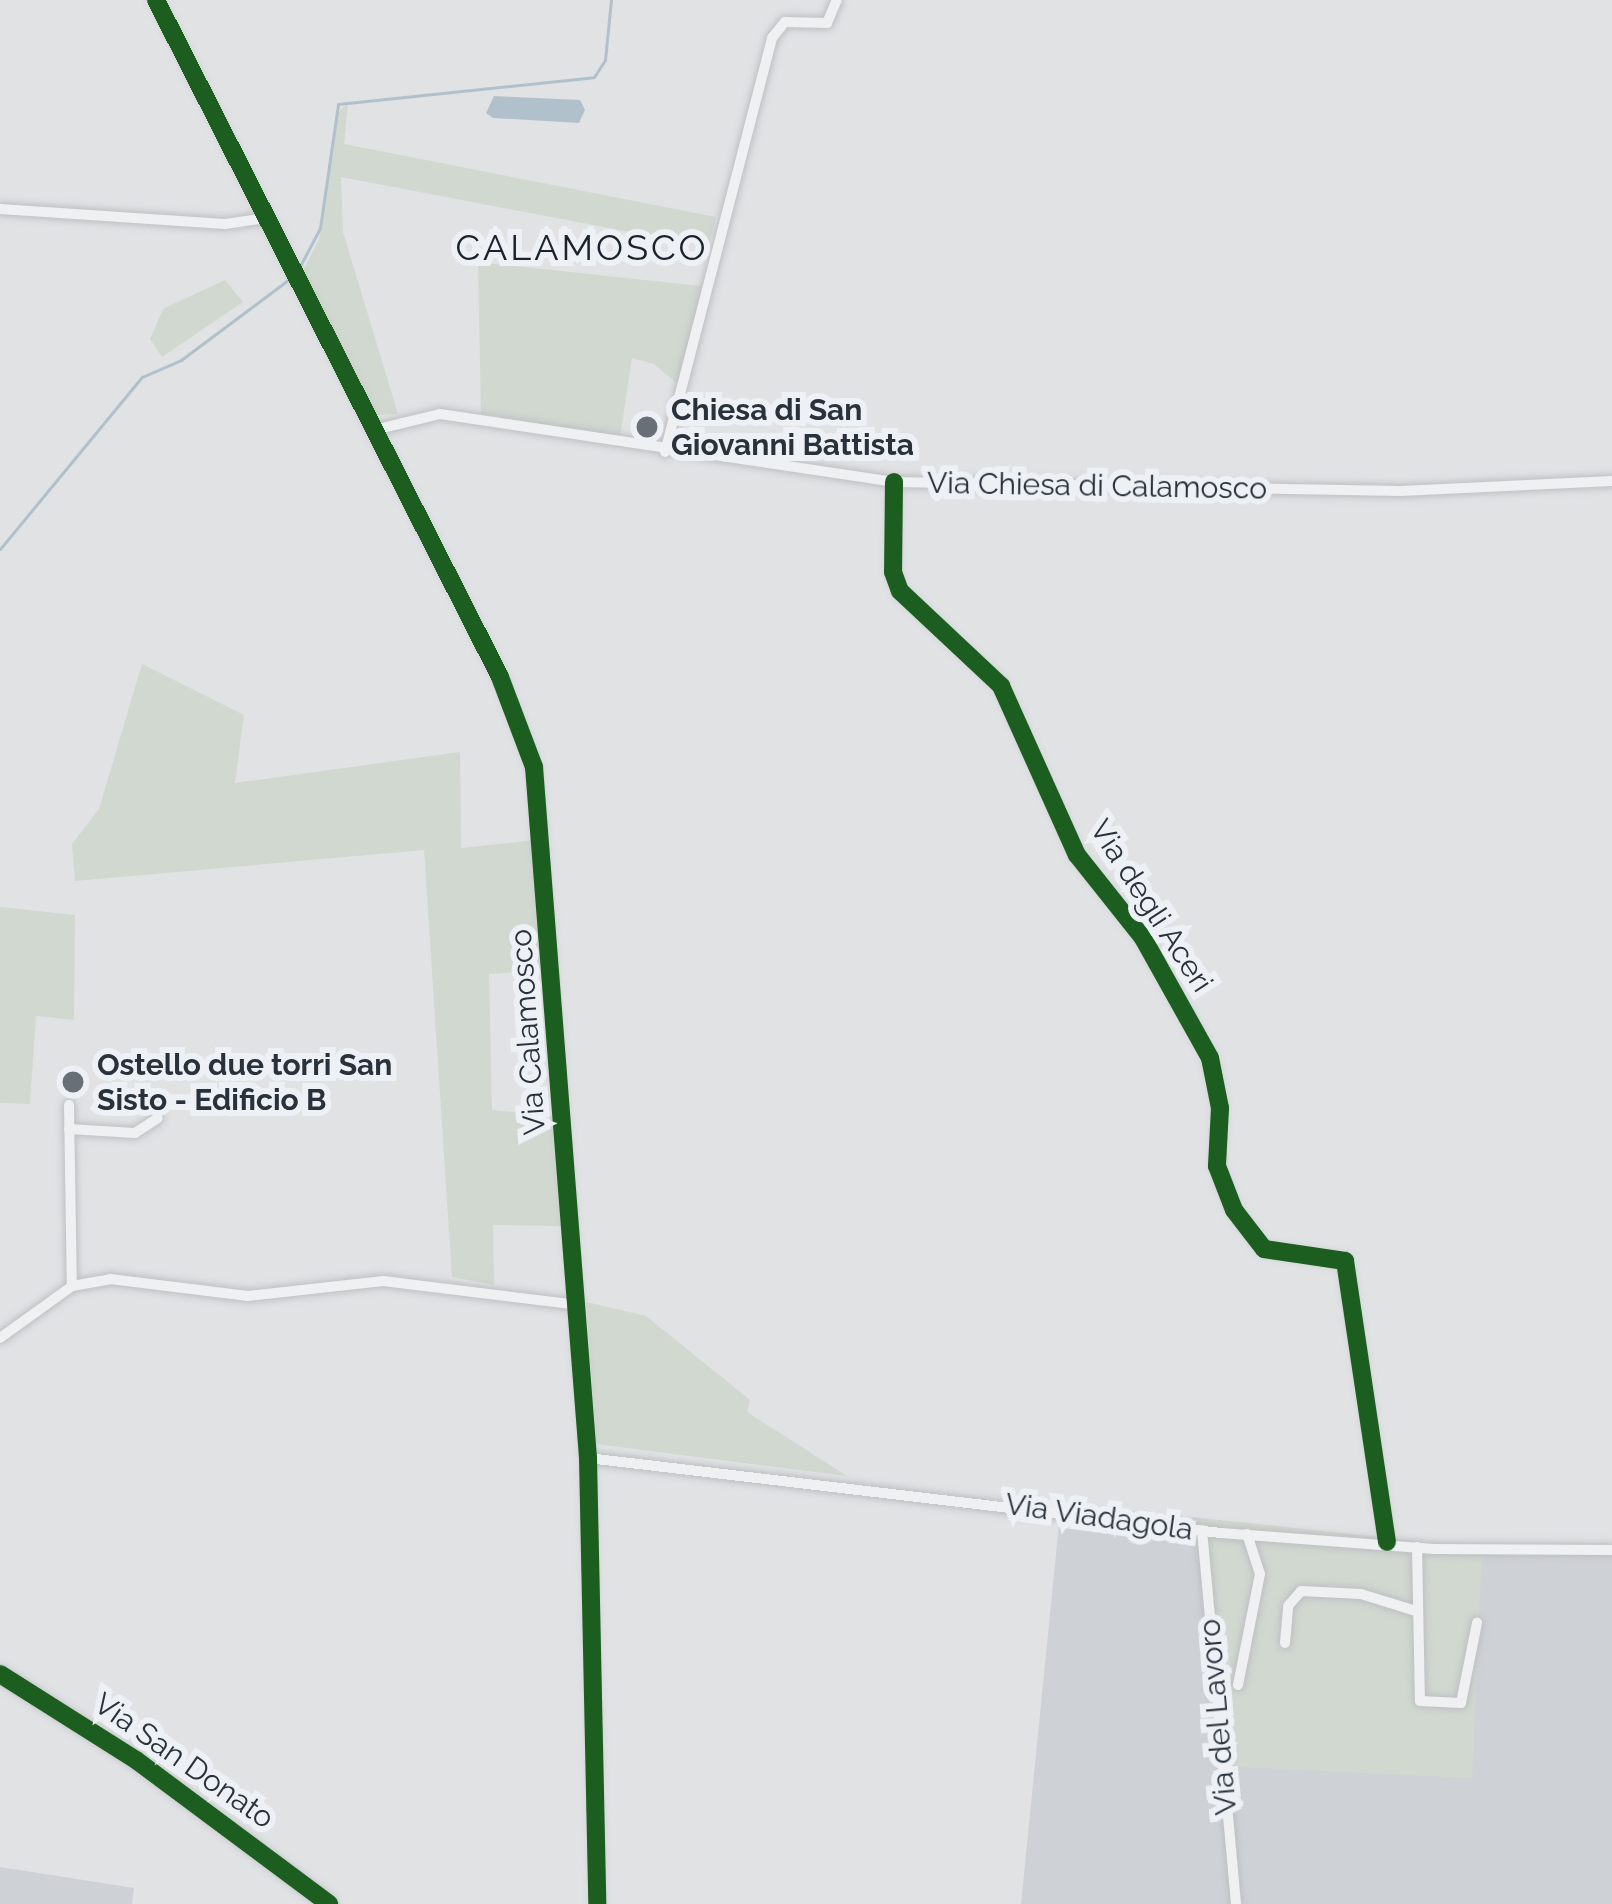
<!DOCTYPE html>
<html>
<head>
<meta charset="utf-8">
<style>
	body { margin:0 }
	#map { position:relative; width:1612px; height:1904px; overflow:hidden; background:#e0e2e4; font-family:Raleway,sans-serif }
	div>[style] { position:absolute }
	.built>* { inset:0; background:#ced2d7 }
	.green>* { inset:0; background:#d1d8d0 }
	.water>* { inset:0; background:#b0c1cc }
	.stream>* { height:3px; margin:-1.5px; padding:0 1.5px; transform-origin:1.5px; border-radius:1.5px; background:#b0c1cc }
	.roads { filter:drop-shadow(0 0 3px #bec0c2) drop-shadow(0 0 3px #bec0c2) }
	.minor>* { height:10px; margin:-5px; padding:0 5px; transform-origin:5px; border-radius:5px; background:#eef0f1 }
	.major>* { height:14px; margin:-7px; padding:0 7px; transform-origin:7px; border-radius:7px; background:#f4f4f4 }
	.cycleway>* { height:18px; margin:-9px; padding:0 9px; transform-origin:9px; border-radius:9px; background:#1b5e20 }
	.dots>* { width:33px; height:33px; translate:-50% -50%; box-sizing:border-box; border:6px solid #edf0f4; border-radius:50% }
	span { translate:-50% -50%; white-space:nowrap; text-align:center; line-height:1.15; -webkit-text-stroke:12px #edf0f4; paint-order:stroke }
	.poi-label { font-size:30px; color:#29313b; font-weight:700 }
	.left { translate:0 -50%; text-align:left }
	.street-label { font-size:30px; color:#29313b }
	.quarter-label { font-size:36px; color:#1b222b; letter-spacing:3px }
</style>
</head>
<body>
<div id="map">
	<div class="built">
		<div style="clip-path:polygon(1061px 1504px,1201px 1518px,1220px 1765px,1482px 1548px,1612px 1546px,1612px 1904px,1021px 1904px)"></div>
		<div style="clip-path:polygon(0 1867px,134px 1888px,132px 1904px,0 1904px)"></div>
	</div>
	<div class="green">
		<div style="clip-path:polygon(348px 104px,344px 144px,716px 217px,708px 247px,341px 177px,343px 232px,398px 414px,375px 415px,303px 271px,319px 239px,336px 113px)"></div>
		<div style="clip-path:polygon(478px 262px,709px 287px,686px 391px,654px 364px,632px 358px,620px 438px,481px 413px)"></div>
		<div style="clip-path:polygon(225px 280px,243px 302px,162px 357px,150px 339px,163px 309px)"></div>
		<div style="clip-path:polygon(142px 664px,244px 715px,235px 783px,460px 752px,461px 848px,536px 840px,543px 970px,489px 974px,492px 1110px,554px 1116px,561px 1226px,493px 1225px,494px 1285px,452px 1277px,424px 850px,75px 881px,72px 844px,99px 809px)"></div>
		<div style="clip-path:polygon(0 907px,75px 915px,74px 1020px,36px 1016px,30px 1104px,0 1103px)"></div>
		<div style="clip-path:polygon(586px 1302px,646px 1316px,750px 1400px,747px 1412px,847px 1476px,596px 1444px)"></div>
		<div style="clip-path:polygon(1201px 1518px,1482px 1548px,1472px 1778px,1220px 1766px)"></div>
	</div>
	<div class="water">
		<div style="clip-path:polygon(494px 96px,580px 100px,585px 110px,579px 123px,493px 118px,486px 113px)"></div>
	</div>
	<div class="stream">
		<div style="left:299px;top:268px;width:45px;rotate:-62.3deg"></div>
		<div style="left:320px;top:228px;width:125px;rotate:-81.7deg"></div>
		<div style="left:338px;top:104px;width:257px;rotate:-6deg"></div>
		<div style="left:594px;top:77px;width:20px;rotate:-57deg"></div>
		<div style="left:605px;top:60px;width:60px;rotate:-84.3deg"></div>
		<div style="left:0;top:549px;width:223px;rotate:-50.5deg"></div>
		<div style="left:142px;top:377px;width:43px;rotate:-23.6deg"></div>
		<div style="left:181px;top:360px;width:134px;rotate:-36.8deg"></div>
	</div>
	<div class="roads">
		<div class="minor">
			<div style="left:156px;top:0;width:759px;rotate:63.06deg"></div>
			<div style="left:500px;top:677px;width:96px;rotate:69.3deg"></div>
			<div style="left:534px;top:767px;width:693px;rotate:85.53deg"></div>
			<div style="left:588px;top:1458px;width:446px;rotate:88.8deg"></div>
			<div style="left:0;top:209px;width:225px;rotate:3.8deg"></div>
			<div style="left:225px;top:224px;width:41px;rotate:-8.3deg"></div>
			<div style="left:374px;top:430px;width:68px;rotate:-13.6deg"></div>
			<div style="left:440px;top:414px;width:459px;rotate:8.5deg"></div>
			<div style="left:894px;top:482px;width:507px;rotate:1.02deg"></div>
			<div style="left:1401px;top:491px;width:211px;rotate:-2.7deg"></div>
			<div style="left:665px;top:452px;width:428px;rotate:-75.5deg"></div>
			<div style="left:772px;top:38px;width:21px;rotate:-51deg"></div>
			<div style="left:785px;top:22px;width:42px;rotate:1.4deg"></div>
			<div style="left:827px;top:23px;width:25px;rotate:-67deg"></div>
			<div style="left:894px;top:482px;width:90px;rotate:90.6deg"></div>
			<div style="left:893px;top:572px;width:20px;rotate:70deg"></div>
			<div style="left:900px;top:591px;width:139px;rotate:43.2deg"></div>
			<div style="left:1001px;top:686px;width:185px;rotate:65.8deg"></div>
			<div style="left:1077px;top:855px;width:106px;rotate:51.5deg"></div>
			<div style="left:1143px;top:938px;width:137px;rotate:60.8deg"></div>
			<div style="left:1210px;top:1058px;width:51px;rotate:78.7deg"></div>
			<div style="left:1220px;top:1108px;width:58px;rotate:93deg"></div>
			<div style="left:1217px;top:1166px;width:47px;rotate:68.9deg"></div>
			<div style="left:1234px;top:1210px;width:49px;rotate:52.4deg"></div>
			<div style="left:1264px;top:1249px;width:82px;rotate:8.4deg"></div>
			<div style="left:1345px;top:1261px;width:284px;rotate:81.5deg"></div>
			<div style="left:69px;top:1105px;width:181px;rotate:89.1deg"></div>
			<div style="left:69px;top:1129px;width:66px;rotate:3.5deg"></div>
			<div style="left:135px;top:1133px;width:27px;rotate:-33deg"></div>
			<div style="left:0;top:1338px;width:89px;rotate:-35.8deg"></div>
			<div style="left:72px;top:1286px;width:39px;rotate:-10deg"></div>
			<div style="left:110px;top:1279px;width:139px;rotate:7deg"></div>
			<div style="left:248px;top:1296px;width:136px;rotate:-6.3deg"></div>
			<div style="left:383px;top:1281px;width:196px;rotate:7deg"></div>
			<div style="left:588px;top:1458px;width:637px;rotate:6.76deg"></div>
			<div style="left:1221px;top:1533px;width:214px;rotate:4.3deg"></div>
			<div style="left:1434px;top:1549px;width:178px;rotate:0.3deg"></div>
			<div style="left:1202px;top:1530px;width:376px;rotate:84.8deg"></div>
			<div style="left:1417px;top:1547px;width:154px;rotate:88.9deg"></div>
			<div style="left:1420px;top:1701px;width:41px;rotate:2.8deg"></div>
			<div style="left:1461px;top:1703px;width:82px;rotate:-78.7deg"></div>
			<div style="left:1285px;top:1643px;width:37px;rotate:-85deg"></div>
			<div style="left:1288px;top:1606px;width:20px;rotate:-49deg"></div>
			<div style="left:1301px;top:1591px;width:60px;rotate:2.9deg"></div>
			<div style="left:1361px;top:1594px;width:58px;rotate:17.2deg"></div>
			<div style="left:1238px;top:1685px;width:113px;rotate:-78.8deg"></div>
			<div style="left:1260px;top:1574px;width:42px;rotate:-108deg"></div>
		</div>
		<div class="major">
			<div style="left:0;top:1674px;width:161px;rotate:32.3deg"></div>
			<div style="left:136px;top:1760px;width:241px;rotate:36.7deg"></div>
		</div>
	</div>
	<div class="cycleway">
		<div style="left:156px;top:0;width:759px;rotate:63.06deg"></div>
		<div style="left:500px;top:677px;width:96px;rotate:69.3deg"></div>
		<div style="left:534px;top:767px;width:693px;rotate:85.53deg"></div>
		<div style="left:588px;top:1458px;width:446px;rotate:88.8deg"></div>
		<div style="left:894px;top:482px;width:90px;rotate:90.6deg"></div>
		<div style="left:893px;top:572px;width:20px;rotate:70deg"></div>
		<div style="left:900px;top:591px;width:139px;rotate:43.2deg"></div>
		<div style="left:1001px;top:686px;width:185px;rotate:65.8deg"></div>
		<div style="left:1077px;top:855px;width:106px;rotate:51.5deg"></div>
		<div style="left:1143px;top:938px;width:137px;rotate:60.8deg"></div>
		<div style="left:1210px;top:1058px;width:51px;rotate:78.7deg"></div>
		<div style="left:1220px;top:1108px;width:58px;rotate:93deg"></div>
		<div style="left:1217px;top:1166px;width:47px;rotate:68.9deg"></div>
		<div style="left:1234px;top:1210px;width:49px;rotate:52.4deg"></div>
		<div style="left:1264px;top:1249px;width:82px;rotate:8.4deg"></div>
		<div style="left:1345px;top:1261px;width:284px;rotate:81.5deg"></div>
		<div style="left:0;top:1674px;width:161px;rotate:32.3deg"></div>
		<div style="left:136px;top:1760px;width:241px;rotate:36.7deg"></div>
	</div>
	<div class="dots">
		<div style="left:647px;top:427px;background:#696f76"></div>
		<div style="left:73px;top:1082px;background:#696f76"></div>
	</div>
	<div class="poi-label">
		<span class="left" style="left:671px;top:427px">Chiesa di San<br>Giovanni Battista</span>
		<span class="left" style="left:97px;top:1082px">Ostello due torri San<br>Sisto - Edificio B</span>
	</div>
	<div class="street-label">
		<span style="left:1097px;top:486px;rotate:1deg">Via Chiesa di Calamosco</span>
		<span style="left:1151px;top:906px;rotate:57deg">Via degli Aceri</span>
		<span style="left:528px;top:1032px;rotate:-94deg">Via Calamosco</span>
		<span style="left:1099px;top:1517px;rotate:8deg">Via Viadagola</span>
		<span style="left:1218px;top:1717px;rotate:-95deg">Via del Lavoro</span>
		<span style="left:184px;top:1761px;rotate:35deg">Via San Donato</span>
	</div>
	<div class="quarter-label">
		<span style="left:582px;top:248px">CALAMOSCO</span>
	</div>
</div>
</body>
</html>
